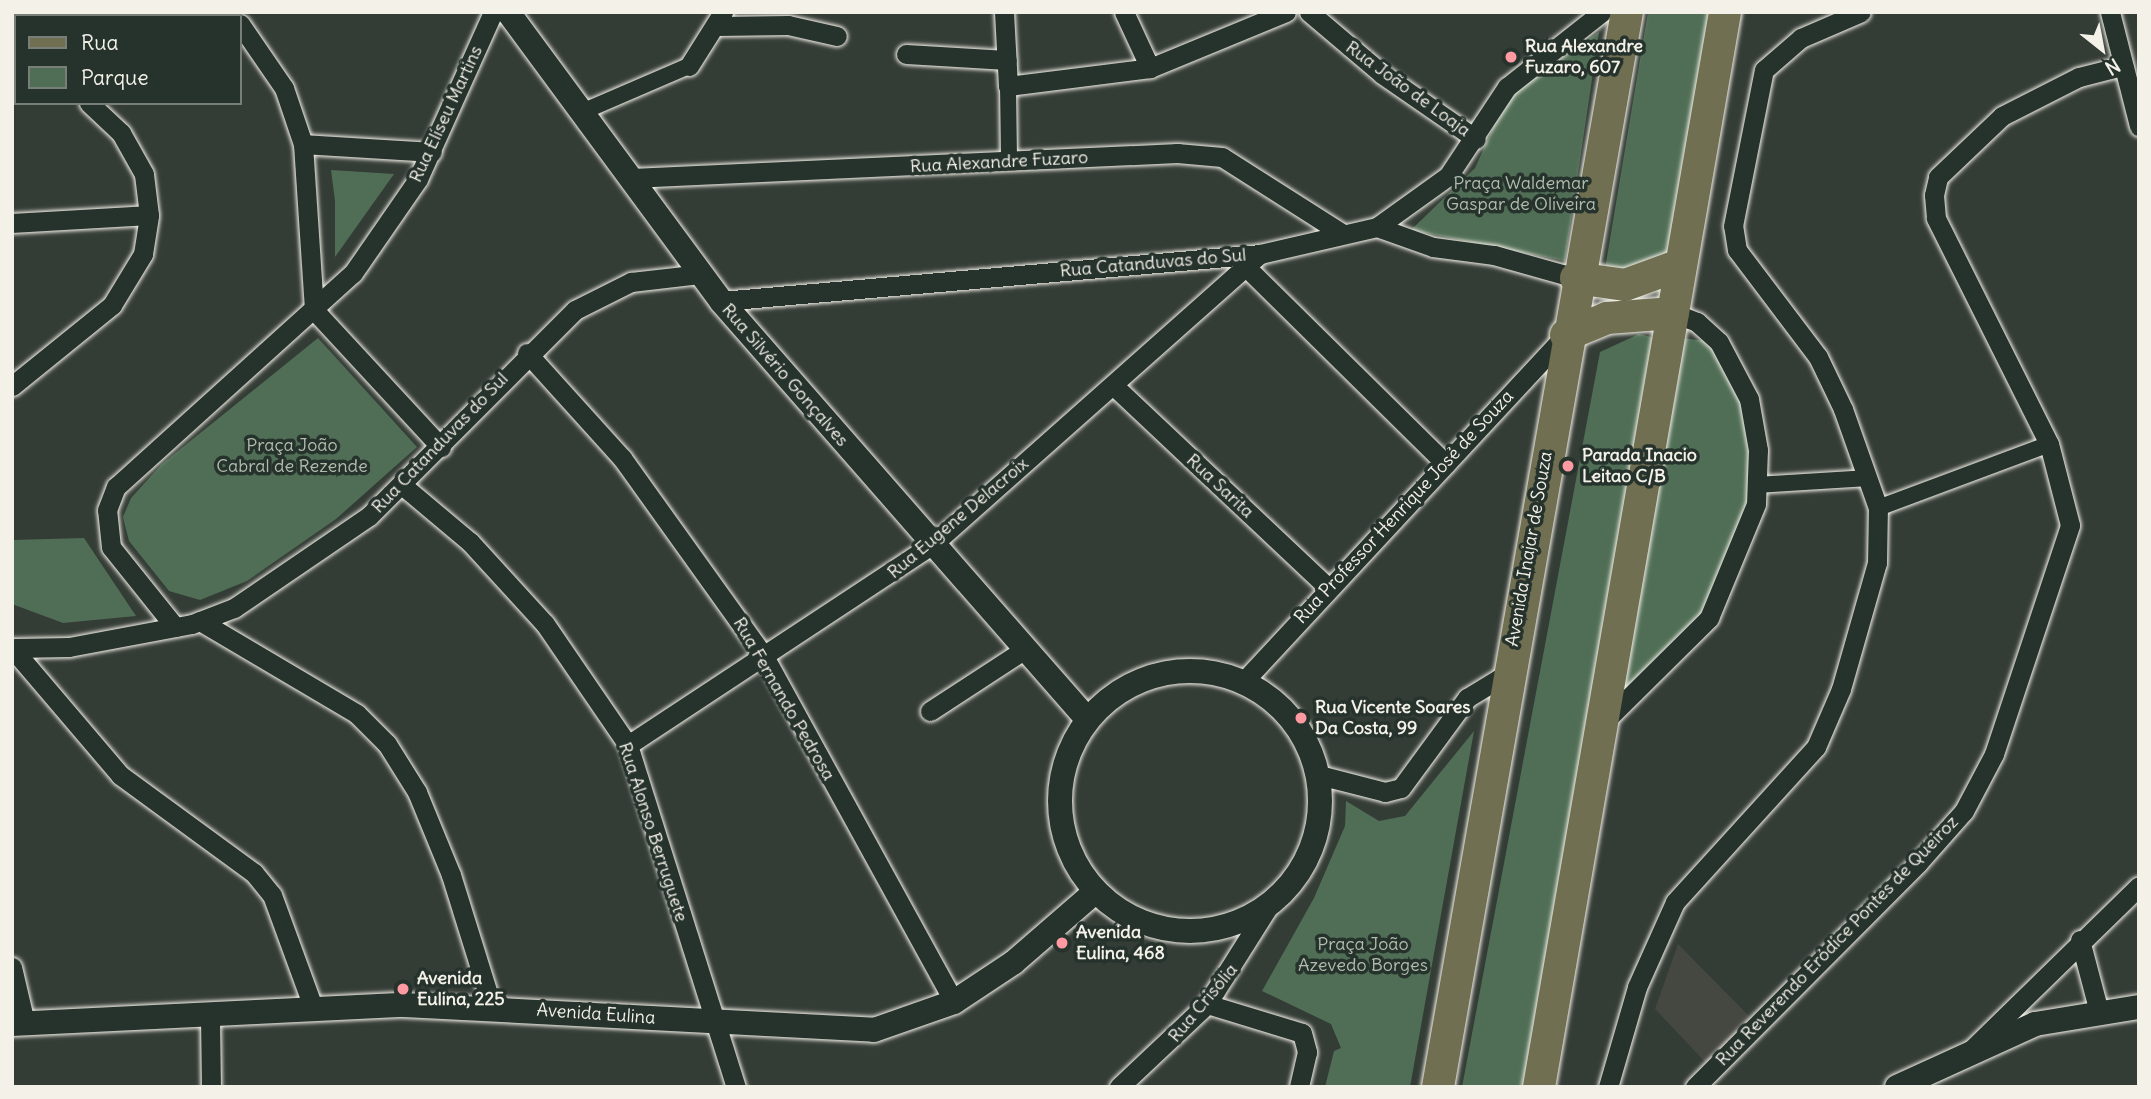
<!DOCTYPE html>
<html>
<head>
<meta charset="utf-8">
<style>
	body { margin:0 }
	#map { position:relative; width:2151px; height:1099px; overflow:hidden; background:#343c36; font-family:Delius,sans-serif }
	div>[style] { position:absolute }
	.built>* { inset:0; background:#454741 }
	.green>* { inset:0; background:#506e56 }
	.roads { filter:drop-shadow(0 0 2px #f4f1e8) drop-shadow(0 0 2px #f4f1e8) }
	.pedestrian>* { height:16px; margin:-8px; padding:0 8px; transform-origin:8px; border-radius:8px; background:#26332d }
	.minor>* { height:19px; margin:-9.5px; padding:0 9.5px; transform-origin:9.5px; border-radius:9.5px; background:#26332d }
	.tertiary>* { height:24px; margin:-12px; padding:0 12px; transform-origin:12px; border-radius:12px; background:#26332d }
	.tertiary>.ring { margin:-12px; padding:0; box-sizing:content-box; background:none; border:24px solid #26332d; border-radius:50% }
	.primary>* { height:32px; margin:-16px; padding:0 16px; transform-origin:16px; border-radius:16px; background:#716f52 }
	.dots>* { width:19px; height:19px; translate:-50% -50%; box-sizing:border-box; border:4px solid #26332d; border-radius:50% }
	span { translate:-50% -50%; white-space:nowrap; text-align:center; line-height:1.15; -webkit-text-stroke:7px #26332d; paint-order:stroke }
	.poi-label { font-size:18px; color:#f4f1e8; font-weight:700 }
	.left { translate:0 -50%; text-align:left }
	.street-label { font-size:18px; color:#f4f1e8 }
	.park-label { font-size:18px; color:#b2bdae }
	.frame { position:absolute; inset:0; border:14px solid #f4f1e8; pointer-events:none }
	.legend { position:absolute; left:14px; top:14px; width:228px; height:91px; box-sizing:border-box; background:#26332d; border:2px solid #787f78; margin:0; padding:9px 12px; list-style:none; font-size:21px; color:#f4f1e8 }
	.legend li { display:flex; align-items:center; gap:14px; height:35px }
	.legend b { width:35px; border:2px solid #787f78 }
	.north { position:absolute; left:2067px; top:14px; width:70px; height:70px; -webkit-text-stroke:5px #26332d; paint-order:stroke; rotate:149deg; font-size:19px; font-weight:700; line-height:28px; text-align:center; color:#f4f1e8 }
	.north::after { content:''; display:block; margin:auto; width:24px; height:32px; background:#f4f1e8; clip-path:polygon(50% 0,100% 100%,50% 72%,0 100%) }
</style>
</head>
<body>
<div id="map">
	<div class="built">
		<div style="clip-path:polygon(1678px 944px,1753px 1020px,1707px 1064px,1655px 1009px)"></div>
	</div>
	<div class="green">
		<div style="clip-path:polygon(1648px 12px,1721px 12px,1678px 260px,1604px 275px)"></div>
		<div style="clip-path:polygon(1599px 32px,1565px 261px,1411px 230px,1475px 168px,1508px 95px)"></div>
		<div style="clip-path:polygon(331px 170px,394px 174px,335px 257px,335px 201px)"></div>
		<div style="clip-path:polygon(1639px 334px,1660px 339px,1525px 1087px,1462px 1087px,1600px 352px)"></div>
		<div style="clip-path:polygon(1669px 337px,1719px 342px,1734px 366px,1756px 485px,1709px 618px,1604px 722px)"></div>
		<div style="clip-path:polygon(318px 338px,417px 447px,336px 519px,247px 581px,200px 600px,169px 591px,129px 541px,123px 517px,131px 498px,162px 464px)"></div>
		<div style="clip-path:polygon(84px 538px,136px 616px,63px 623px,12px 604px,12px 540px)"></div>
		<div style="clip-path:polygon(1474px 731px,1410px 1087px,1325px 1087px,1334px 1051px,1341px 1048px,1331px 1024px,1262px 991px,1314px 898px,1345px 826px,1346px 801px,1379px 821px,1405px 816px)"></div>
	</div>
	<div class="roads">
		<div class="pedestrian">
			<div style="left:1008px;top:86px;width:75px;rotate:89.2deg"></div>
			<div style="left:582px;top:112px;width:116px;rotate:-23.3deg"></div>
			<div style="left:1756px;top:485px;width:113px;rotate:-3.5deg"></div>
			<div style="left:1878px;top:508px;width:183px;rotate:-20.5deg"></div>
		</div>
		<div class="minor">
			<div style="left:1004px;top:12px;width:74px;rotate:86.9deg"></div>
			<div style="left:1008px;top:86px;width:143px;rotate:-7.2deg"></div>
			<div style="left:1150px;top:68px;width:147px;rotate:-22.4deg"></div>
			<div style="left:1124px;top:12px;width:62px;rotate:65.1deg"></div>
			<div style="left:1309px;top:12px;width:96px;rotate:40.3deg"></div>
			<div style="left:1382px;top:74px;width:114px;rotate:34.7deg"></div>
			<div style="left:2110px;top:12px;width:118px;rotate:75.7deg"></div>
			<div style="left:240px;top:24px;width:78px;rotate:55.5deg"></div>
			<div style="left:284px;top:88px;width:59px;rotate:71.3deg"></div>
			<div style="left:303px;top:144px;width:166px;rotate:86.2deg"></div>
			<div style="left:718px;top:26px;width:70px;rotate:-0.8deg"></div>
			<div style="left:788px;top:25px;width:50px;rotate:12.7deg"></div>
			<div style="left:906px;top:54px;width:101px;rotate:3.4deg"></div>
			<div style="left:12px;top:62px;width:4px;rotate:27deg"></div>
			<div style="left:689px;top:66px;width:64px;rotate:-57.8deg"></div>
			<div style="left:303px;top:144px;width:129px;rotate:3.5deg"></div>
			<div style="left:631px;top:178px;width:547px;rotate:-2.62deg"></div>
			<div style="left:1177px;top:153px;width:45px;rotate:5.1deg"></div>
			<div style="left:1222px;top:157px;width:143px;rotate:32.5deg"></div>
			<div style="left:12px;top:223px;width:137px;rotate:-3.3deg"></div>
			<div style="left:1377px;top:227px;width:59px;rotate:19.7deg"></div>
			<div style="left:1433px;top:247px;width:62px;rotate:7.5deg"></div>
			<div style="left:1494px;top:255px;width:85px;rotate:15.7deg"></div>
			<div style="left:1247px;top:268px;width:279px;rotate:44.6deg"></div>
			<div style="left:721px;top:301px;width:541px;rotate:-4.98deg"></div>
			<div style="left:1260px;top:254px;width:120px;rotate:-13deg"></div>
			<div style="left:1377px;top:227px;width:87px;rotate:-35.7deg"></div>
			<div style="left:1448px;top:176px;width:107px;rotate:-56.5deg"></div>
			<div style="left:1507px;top:87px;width:121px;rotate:-38.3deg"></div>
			<div style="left:314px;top:310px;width:187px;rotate:47.2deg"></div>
			<div style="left:527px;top:353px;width:142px;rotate:47.9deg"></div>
			<div style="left:622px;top:458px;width:246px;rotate:54.4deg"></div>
			<div style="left:765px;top:658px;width:393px;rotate:61.2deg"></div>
			<div style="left:12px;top:386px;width:129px;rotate:-39deg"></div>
			<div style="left:112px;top:305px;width:60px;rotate:-58.7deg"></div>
			<div style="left:143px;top:254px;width:39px;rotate:-81deg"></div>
			<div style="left:149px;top:215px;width:41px;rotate:-97deg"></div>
			<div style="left:144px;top:174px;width:47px;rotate:-119.3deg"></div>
			<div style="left:121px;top:133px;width:44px;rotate:-136.8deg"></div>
			<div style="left:1114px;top:386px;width:293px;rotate:43.3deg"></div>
			<div style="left:402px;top:485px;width:89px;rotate:40deg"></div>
			<div style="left:470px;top:542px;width:111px;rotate:47.6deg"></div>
			<div style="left:545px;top:624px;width:147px;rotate:55.6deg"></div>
			<div style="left:628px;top:745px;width:359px;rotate:72.5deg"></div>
			<div style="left:200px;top:621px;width:182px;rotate:30.6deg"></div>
			<div style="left:357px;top:714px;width:42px;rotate:45deg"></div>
			<div style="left:387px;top:744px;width:57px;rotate:58deg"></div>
			<div style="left:417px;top:792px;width:90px;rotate:67.7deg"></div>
			<div style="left:451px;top:875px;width:138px;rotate:72.7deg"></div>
			<div style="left:175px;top:627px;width:102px;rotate:-128.7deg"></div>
			<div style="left:111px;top:547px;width:37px;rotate:-96deg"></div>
			<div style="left:107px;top:510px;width:25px;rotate:-69deg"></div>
			<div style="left:116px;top:487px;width:319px;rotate:-42.1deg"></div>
			<div style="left:353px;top:273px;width:114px;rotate:-55.3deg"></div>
			<div style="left:418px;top:179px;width:183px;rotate:-65.8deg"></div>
			<div style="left:12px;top:648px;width:167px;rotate:49.6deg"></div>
			<div style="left:120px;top:775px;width:166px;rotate:36.2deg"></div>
			<div style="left:254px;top:873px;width:28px;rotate:51deg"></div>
			<div style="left:272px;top:895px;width:122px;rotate:69.9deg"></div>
			<div style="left:15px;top:648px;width:54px;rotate:-1.1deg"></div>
			<div style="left:69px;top:647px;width:125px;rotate:-10.6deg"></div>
			<div style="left:192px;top:624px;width:45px;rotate:-20.9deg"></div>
			<div style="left:234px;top:608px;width:163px;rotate:-34.3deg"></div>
			<div style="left:369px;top:516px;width:291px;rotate:-45deg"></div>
			<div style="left:575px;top:310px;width:63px;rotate:-26.6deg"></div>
			<div style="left:631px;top:282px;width:69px;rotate:-6.6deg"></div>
			<div style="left:1244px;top:681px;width:473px;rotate:-47.1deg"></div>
			<div style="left:930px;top:711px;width:113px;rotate:-33.1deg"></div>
			<div style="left:1604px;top:722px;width:148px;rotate:-44.7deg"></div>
			<div style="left:1709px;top:618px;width:123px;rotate:-67.6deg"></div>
			<div style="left:1756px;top:504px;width:54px;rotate:-87.9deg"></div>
			<div style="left:1758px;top:450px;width:52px;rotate:-100deg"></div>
			<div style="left:1749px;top:399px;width:64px;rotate:-117.8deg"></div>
			<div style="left:1719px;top:342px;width:30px;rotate:-138deg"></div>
			<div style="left:1697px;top:322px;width:26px;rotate:-159deg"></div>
			<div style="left:628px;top:745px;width:365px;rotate:-33.4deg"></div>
			<div style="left:933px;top:544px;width:437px;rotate:-41.6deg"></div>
			<div style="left:1319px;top:775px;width:68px;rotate:14.4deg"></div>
			<div style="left:1385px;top:792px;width:16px;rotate:-14deg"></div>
			<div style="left:1401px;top:788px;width:112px;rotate:-53.7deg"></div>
			<div style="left:1467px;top:698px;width:48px;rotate:-31.4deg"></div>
			<div style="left:2080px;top:940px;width:74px;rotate:75.2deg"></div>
			<div style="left:12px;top:967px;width:57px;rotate:76.9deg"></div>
			<div style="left:1207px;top:1004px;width:99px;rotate:17deg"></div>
			<div style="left:1302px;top:1033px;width:20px;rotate:75deg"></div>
			<div style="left:1307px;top:1052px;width:36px;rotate:103deg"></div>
			<div style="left:210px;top:1017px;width:70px;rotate:89.2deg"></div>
			<div style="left:1970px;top:1051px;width:236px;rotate:-44.3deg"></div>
			<div style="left:1119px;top:1087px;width:121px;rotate:-43.3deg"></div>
			<div style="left:1207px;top:1004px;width:118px;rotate:-57.8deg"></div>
			<div style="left:1608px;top:1087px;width:104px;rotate:-73.8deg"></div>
			<div style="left:1637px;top:987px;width:93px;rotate:-65.9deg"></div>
			<div style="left:1675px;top:902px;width:210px;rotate:-47.7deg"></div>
			<div style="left:1816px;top:747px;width:63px;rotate:-66.7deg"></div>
			<div style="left:1841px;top:689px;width:131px;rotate:-74.1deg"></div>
			<div style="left:1877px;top:563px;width:55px;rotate:-89deg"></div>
			<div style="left:1878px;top:508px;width:105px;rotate:-109.5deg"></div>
			<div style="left:1843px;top:409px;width:58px;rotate:-115.7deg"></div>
			<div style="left:1818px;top:357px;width:134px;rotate:-127.1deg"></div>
			<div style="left:1737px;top:250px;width:24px;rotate:-99deg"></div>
			<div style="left:1733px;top:226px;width:159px;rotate:-78.8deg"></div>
			<div style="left:1764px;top:70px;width:49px;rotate:-40.9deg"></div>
			<div style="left:1801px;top:38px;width:65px;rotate:-23.4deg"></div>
			<div style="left:1695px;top:1087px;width:316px;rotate:-45.1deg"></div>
			<div style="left:1918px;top:863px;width:69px;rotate:-48.5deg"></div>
			<div style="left:1964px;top:811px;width:64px;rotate:-62.2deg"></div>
			<div style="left:1994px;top:754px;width:241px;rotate:-71.6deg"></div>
			<div style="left:2070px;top:525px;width:84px;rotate:-104.5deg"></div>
			<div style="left:2049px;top:444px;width:253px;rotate:-116.6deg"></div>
			<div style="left:1936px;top:218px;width:23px;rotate:-95deg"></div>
			<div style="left:1934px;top:195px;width:18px;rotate:-77deg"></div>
			<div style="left:1938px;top:177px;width:88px;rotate:-43.6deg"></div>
			<div style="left:2002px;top:116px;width:86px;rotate:-26.9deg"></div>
			<div style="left:2079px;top:77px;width:44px;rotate:-14.3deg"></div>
		</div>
		<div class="tertiary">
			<div style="left:508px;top:12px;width:359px;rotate:53.6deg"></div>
			<div style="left:721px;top:301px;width:556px;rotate:48.79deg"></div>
			<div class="ring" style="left:1060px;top:671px;width:236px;height:236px"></div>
			<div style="left:12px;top:1024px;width:392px;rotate:-2.8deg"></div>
			<div style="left:404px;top:1005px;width:471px;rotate:3deg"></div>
			<div style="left:874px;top:1030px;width:85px;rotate:-19.3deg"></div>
			<div style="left:954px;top:1002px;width:71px;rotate:-33.5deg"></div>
			<div style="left:1013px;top:963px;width:108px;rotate:-40.9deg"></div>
			<div style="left:1897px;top:1087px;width:152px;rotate:-24.5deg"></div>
			<div style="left:2035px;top:1024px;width:105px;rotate:-9.3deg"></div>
		</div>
		<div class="primary">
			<div style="left:1576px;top:278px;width:49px;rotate:8.1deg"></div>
			<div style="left:1625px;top:285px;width:59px;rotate:-20deg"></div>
			<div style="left:1566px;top:335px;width:44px;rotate:-22.5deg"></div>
			<div style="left:1607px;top:318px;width:66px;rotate:-4.3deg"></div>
			<div style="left:1438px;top:1087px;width:1091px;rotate:-80.03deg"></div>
			<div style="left:1539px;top:1087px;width:1091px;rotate:-80.18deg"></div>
		</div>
	</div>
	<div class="dots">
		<div style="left:1511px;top:57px;background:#ff9aa2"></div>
		<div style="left:1568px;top:466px;background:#ff9aa2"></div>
		<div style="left:1301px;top:718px;background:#ff9aa2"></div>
		<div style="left:1062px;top:943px;background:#ff9aa2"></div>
		<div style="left:403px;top:989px;background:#ff9aa2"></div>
	</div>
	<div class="poi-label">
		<span class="left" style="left:1525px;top:57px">Rua Alexandre<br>Fuzaro, 607</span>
		<span class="left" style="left:1582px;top:466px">Parada Inacio<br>Leitao C/B</span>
		<span class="left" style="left:1315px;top:718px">Rua Vicente Soares<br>Da Costa, 99</span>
		<span class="left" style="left:1076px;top:943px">Avenida<br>Eulina, 468</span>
		<span class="left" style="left:417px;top:989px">Avenida<br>Eulina, 225</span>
	</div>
	<div class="street-label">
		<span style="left:1408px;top:89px;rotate:36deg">Rua João de Loaja</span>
		<span style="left:446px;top:114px;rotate:-65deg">Rua Eliseu Martins</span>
		<span style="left:999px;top:162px;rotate:-3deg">Rua Alexandre Fuzaro</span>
		<span style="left:1153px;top:263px;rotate:-5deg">Rua Catanduvas do Sul</span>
		<span style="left:785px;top:375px;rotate:49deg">Rua Silvério Gonçalves</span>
		<span style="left:440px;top:443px;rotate:-46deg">Rua Catanduvas do Sul</span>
		<span style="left:1220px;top:486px;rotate:43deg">Rua Sarita</span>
		<span style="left:1404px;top:507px;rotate:-47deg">Rua Professor Henrique José de Souza</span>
		<span style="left:958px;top:518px;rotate:-40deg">Rua Eugene Delacroix</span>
		<span style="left:1529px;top:549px;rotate:-80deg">Avenida Inajar de Souza</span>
		<span style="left:784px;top:699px;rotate:60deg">Rua Fernando Pedrosa</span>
		<span style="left:653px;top:832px;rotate:72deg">Rua Alonso Berruguete</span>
		<span style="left:1837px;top:941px;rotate:-46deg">Rua Reverendo Eródice Pontes de Queiroz</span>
		<span style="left:1203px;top:1003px;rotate:-50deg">Rua Crisólia</span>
		<span style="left:596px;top:1014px;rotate:4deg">Avenida Eulina</span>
	</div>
	<div class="park-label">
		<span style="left:1521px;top:194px">Praça Waldemar<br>Gaspar de Oliveira</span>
		<span style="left:292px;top:456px">Praça João<br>Cabral de Rezende</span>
		<span style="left:1363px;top:955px">Praça João<br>Azevedo Borges</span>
	</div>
	<div class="frame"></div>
	<ul class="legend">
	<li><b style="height:9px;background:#716f52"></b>Rua</li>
	<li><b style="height:19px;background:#506e56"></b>Parque</li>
	</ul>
	<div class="north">N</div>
</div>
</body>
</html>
